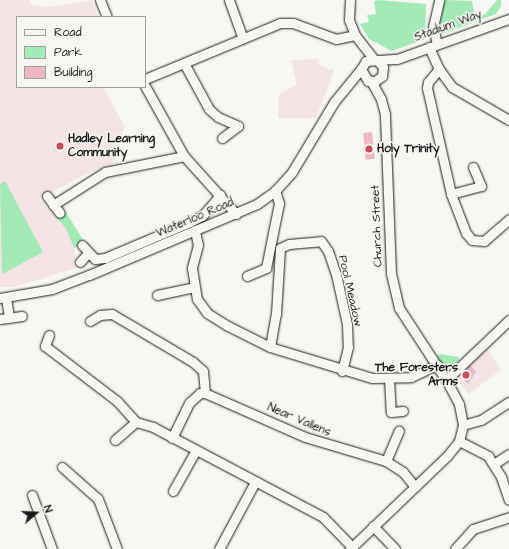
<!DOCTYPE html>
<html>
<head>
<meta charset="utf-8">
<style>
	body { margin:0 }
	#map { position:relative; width:509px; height:549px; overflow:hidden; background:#f6f6f2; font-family:"Architects Daughter",sans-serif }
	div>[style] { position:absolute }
	.built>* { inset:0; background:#f4e3e5 }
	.green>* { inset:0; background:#a4eab6 }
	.building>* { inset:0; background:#efb6c7; transform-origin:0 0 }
	.roads { filter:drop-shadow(0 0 1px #1c1c1c) drop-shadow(0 0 1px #1c1c1c) }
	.minor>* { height:9px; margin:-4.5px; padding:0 4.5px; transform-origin:4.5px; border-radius:4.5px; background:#f6f6f2 }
	.dots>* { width:11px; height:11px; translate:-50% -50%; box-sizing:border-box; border:2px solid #f6f6f2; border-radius:50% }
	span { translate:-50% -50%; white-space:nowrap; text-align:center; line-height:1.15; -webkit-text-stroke:3px #f6f6f2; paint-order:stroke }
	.street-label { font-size:12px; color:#1c1c1c }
	.poi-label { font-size:12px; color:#1c1c1c; font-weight:700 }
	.left { translate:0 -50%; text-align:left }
	.right { translate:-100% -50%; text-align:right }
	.legend { position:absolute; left:16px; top:16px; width:130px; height:72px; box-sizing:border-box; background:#f6f6f2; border:1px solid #9f9f9c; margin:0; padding:5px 7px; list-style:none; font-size:12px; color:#1c1c1c }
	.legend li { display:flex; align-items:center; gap:8px; height:20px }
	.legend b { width:20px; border:1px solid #9f9f9c }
	.north { position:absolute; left:16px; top:493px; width:40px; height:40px; -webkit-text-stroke:3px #f6f6f2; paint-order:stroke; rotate:71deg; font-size:11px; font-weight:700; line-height:16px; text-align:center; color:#1c1c1c }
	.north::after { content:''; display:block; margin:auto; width:14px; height:18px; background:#1c1c1c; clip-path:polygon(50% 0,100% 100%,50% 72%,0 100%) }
</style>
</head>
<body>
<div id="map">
	<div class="built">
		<div style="clip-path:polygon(0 0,30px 0,31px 5px,47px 7px,92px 0,98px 17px,17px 17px,17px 87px,103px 87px,125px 127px,113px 164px,92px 171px,39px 199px,67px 230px,74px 246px,76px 268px,14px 287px,0 287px)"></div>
		<div style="clip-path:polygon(318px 59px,319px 64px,329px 70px,335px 69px,316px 118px,278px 118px,279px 94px,297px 85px,291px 60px)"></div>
		<div style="clip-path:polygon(486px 347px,501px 370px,469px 394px,455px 378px)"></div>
	</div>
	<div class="green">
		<div style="clip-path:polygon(377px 0,426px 4px,425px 39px,392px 51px,369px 39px,360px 24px,369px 22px,367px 15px,376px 14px,374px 2px)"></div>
		<div style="clip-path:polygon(446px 0,472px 1px,475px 18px,485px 14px,497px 0,501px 0,501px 6px,496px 14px,439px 35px,436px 31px,442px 2px)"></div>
		<div style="clip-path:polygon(5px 181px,43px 252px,2px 274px,0 184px)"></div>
		<div style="clip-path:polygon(65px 211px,85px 243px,74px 248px,67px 230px,56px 217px)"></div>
		<div style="clip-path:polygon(440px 354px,459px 357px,459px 360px,449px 368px,443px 365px,437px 356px)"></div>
	</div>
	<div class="building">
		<div style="left:372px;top:132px;width:27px;height:9px;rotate:84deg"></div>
		<div style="clip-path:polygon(470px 365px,476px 372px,468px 384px,460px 375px)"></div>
	</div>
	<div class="roads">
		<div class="minor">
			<div style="left:100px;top:0;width:18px;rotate:68deg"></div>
			<div style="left:229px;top:0;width:41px;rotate:70.3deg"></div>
			<div style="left:350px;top:0;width:20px;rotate:93deg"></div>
			<div style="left:349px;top:20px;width:16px;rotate:68deg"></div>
			<div style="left:355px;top:35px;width:31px;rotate:52deg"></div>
			<div style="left:437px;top:44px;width:17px;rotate:-103deg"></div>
			<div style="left:433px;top:27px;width:28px;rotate:-77deg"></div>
			<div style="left:429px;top:47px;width:24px;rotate:66deg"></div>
			<div style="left:439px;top:69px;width:22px;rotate:54deg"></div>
			<div style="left:452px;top:87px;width:66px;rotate:30.1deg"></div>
			<div style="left:377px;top:60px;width:9px;rotate:49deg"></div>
			<div style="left:383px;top:67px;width:9px;rotate:96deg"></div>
			<div style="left:382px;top:76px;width:9px;rotate:144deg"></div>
			<div style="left:375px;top:81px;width:7px;rotate:180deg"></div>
			<div style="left:368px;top:81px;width:14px;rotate:-120deg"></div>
			<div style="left:361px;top:69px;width:9px;rotate:-58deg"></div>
			<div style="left:366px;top:61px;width:31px;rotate:-4deg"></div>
			<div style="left:397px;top:59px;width:119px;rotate:-19.7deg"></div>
			<div style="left:185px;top:65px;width:50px;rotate:61.4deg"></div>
			<div style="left:209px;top:109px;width:12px;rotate:42deg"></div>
			<div style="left:218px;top:117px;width:22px;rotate:24deg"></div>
			<div style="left:238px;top:126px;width:20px;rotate:143deg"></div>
			<div style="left:439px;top:69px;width:17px;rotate:130deg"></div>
			<div style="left:428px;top:82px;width:6px;rotate:99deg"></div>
			<div style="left:427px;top:88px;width:109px;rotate:77.2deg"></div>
			<div style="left:145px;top:79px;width:146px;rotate:-22.5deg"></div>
			<div style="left:280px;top:23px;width:13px"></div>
			<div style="left:293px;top:23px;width:46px;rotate:20.4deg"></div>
			<div style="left:336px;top:39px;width:19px;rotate:-12deg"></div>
			<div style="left:145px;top:86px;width:80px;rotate:60.9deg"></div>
			<div style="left:184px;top:156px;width:78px;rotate:48.1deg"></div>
			<div style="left:473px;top:167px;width:21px;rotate:67deg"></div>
			<div style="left:481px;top:186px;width:31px;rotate:165deg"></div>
			<div style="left:451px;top:194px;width:42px;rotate:69deg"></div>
			<div style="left:466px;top:233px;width:9px;rotate:49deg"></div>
			<div style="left:472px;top:240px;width:12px;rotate:5deg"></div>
			<div style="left:484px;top:241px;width:33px;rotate:-41deg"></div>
			<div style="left:47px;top:196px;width:21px;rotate:53deg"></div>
			<div style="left:53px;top:205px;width:62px;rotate:-32.4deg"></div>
			<div style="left:105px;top:172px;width:81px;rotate:-11.4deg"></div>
			<div style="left:195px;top:231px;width:14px;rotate:78deg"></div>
			<div style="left:198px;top:245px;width:24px;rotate:105deg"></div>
			<div style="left:192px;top:268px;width:31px;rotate:81deg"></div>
			<div style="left:197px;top:299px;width:17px;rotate:54deg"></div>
			<div style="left:207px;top:313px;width:25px;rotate:32deg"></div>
			<div style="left:228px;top:326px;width:47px;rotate:26.6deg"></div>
			<div style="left:270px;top:347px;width:107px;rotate:16.9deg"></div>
			<div style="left:372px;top:378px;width:39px;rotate:-1deg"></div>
			<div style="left:411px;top:377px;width:29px;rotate:-25deg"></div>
			<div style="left:82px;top:245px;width:19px;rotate:47deg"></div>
			<div style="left:95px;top:259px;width:10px;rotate:-6deg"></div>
			<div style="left:105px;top:258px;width:92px;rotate:-23deg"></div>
			<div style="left:190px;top:222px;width:13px;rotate:-27deg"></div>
			<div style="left:202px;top:216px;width:28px;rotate:-49deg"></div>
			<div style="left:80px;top:262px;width:12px;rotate:-48deg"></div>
			<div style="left:247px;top:276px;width:21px;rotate:-23deg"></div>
			<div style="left:266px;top:268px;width:66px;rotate:-78.7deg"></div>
			<div style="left:279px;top:203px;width:13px;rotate:-108deg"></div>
			<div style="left:157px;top:295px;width:38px;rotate:-12deg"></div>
			<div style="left:0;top:298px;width:53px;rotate:-9.8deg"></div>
			<div style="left:52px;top:289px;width:40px;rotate:-21deg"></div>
			<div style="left:89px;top:275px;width:182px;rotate:-22.9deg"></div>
			<div style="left:257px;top:204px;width:22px;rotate:-36deg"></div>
			<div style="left:275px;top:191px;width:25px;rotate:-48deg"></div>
			<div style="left:292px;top:172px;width:82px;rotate:-59deg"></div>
			<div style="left:334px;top:102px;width:43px;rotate:-50.7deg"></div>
			<div style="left:6px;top:298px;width:20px;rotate:81deg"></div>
			<div style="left:0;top:319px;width:22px;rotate:-8deg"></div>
			<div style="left:90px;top:321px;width:12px;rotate:-31deg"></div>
			<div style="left:100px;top:315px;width:12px;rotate:-5deg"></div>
			<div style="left:112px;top:314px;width:94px;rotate:30.7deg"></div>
			<div style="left:193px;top:362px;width:13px;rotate:42deg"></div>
			<div style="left:203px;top:371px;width:22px;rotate:85deg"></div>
			<div style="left:49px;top:335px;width:12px;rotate:110deg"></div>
			<div style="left:45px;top:346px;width:91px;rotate:37.4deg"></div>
			<div style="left:117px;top:401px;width:28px;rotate:48deg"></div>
			<div style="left:136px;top:422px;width:18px;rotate:16deg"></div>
			<div style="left:153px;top:427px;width:192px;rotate:27.9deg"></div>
			<div style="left:323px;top:517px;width:42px;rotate:46deg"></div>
			<div style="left:270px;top:347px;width:34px;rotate:-80deg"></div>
			<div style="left:276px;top:314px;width:66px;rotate:-86.5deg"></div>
			<div style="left:280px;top:248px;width:10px;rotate:-24deg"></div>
			<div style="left:289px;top:244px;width:32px;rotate:-5deg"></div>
			<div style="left:321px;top:241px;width:12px;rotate:55deg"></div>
			<div style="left:328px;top:251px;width:24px;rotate:71deg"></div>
			<div style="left:336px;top:274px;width:51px;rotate:77.6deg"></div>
			<div style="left:347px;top:324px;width:23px;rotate:88deg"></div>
			<div style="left:348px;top:347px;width:25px;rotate:104deg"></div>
			<div style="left:389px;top:378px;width:34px;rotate:87deg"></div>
			<div style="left:391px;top:412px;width:12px;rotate:-5deg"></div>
			<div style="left:446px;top:380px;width:87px;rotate:-43.6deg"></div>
			<div style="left:463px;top:425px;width:19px;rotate:-16deg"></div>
			<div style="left:481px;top:420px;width:33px;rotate:-33deg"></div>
			<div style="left:172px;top:438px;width:39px;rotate:-64deg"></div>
			<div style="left:189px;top:403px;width:15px;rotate:-42deg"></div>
			<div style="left:200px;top:393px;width:5px"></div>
			<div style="left:205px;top:393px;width:109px;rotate:23.7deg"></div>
			<div style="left:305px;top:437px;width:84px;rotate:16.5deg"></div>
			<div style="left:386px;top:461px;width:20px;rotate:33deg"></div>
			<div style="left:403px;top:472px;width:19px;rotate:51deg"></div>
			<div style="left:115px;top:440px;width:28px;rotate:-41deg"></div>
			<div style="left:459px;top:441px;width:33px;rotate:27deg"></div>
			<div style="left:488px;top:456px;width:25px;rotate:58deg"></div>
			<div style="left:501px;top:477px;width:24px;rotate:71deg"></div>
			<div style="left:386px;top:461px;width:33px;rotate:-67deg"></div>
			<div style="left:494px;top:464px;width:18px;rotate:-34deg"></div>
			<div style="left:62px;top:467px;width:48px;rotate:41.6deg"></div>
			<div style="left:98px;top:499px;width:53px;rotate:69.2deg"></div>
			<div style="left:173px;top:491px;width:47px;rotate:-60.7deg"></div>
			<div style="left:32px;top:495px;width:58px;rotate:69.7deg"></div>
			<div style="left:373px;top:526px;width:32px;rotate:46deg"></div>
			<div style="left:219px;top:549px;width:76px;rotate:-61.8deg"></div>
			<div style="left:350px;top:549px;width:134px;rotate:-43.8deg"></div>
			<div style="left:447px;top:456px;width:19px;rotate:-51deg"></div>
			<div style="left:459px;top:441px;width:16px;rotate:-76deg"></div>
			<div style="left:463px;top:425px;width:21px;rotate:-101deg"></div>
			<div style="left:459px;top:404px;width:27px;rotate:-118deg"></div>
			<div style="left:446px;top:380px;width:86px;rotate:-123.1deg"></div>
			<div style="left:399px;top:308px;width:36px;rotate:-103deg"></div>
			<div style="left:391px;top:273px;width:159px;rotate:-92.2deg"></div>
			<div style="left:385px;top:114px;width:16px;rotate:-105deg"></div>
			<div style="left:381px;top:99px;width:21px;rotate:-119deg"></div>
			<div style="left:455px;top:549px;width:27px;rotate:-48deg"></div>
			<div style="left:473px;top:529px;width:38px;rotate:-18deg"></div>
		</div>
	</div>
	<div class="dots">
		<div style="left:60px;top:146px;background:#d1495b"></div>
		<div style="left:369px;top:149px;background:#d1495b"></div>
		<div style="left:466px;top:375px;background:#d1495b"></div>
	</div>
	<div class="street-label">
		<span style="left:448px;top:26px;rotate:-20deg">Stadium Way</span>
		<span style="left:195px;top:218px;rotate:-23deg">Waterloo Road</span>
		<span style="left:377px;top:226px;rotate:-92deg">Church Street</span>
		<span style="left:350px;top:291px;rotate:77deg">Pool Meadow</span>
		<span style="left:299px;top:420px;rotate:23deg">Near Vallens</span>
	</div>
	<div class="poi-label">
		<span class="left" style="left:68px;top:146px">Hadley Learning<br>Community</span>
		<span class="left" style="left:377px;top:149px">Holy Trinity</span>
		<span class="right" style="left:458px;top:375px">The Foresters<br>Arms</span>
	</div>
	<ul class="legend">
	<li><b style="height:5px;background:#f6f6f2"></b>Road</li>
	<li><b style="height:11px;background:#a4eab6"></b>Park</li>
	<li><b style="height:11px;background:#efb6c7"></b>Building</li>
	</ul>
	<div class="north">N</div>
</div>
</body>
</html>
